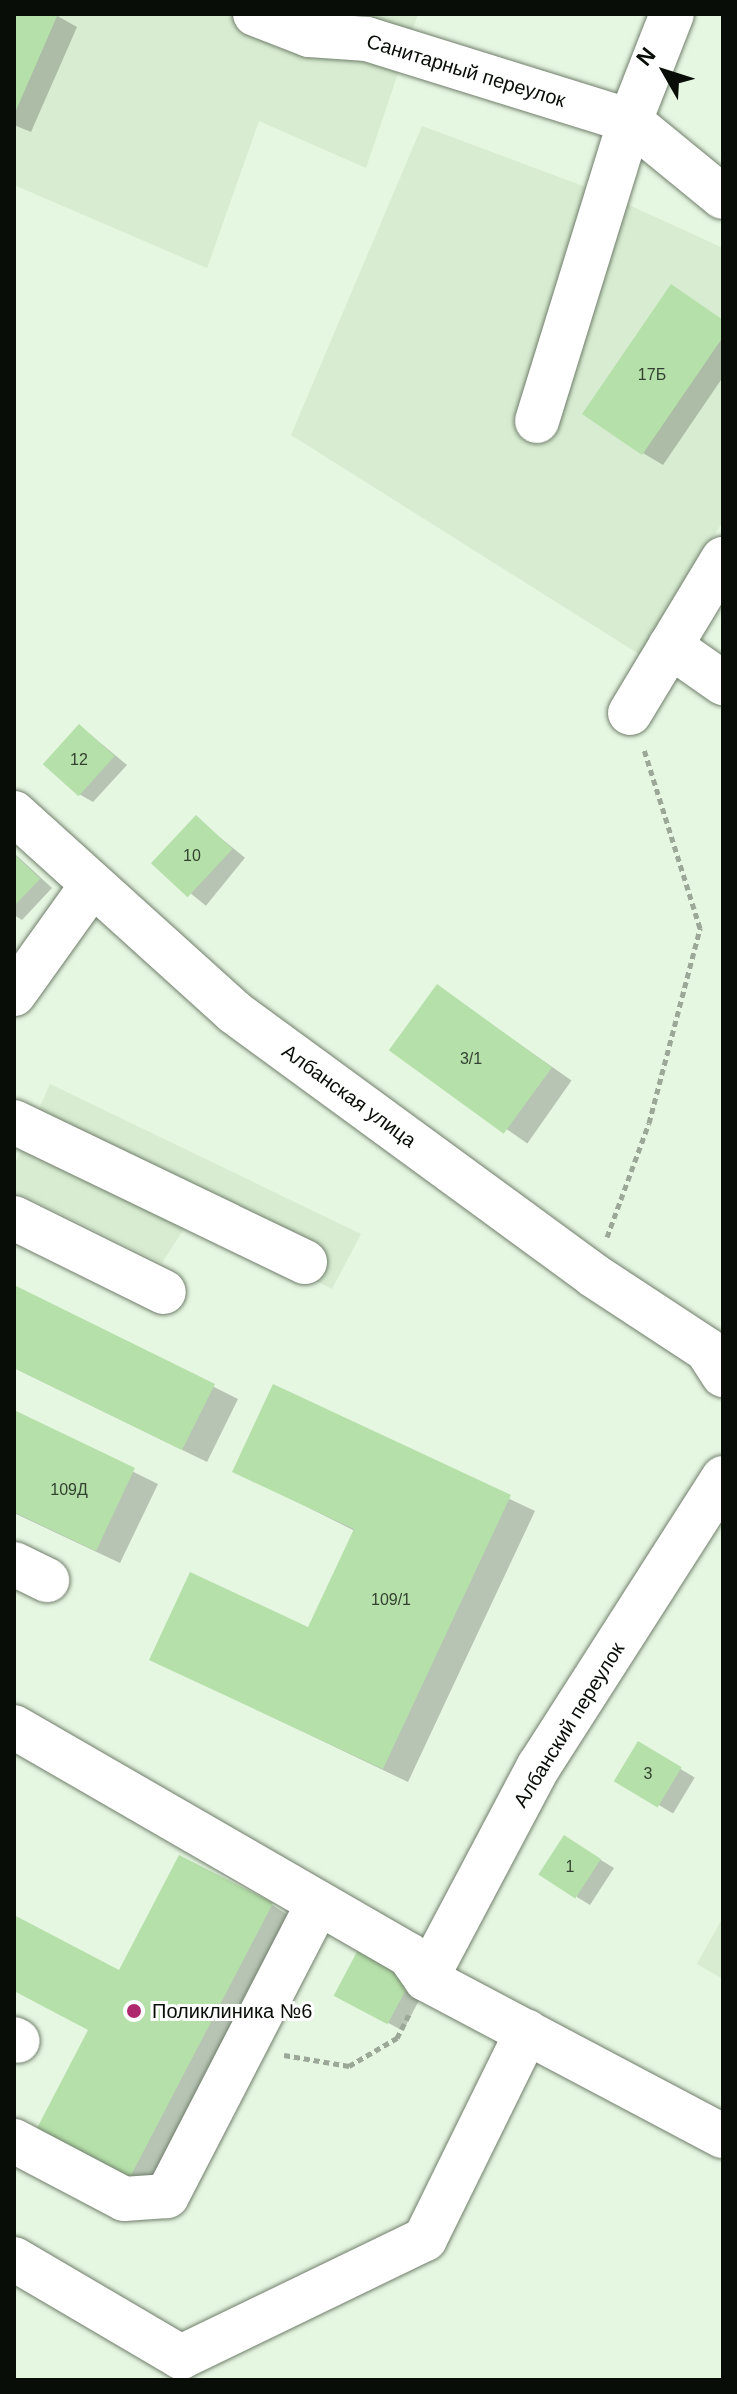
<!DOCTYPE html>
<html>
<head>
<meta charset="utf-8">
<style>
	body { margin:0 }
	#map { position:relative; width:737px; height:2394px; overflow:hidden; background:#e5f6e1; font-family:Helvetica,sans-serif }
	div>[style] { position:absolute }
	.built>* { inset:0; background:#d7ecd1 }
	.shadow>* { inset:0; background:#0003; transform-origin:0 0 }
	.building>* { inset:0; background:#b5e0a9; transform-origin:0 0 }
	.path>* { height:5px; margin-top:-2.5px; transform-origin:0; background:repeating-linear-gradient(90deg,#9ba898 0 6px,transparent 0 10px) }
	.roads { filter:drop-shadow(0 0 2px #707e6b) drop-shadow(0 0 2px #707e6b) }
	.minor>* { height:44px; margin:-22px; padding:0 22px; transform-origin:22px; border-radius:22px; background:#fff }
	.dots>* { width:22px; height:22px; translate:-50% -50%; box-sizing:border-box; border:4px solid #fff; border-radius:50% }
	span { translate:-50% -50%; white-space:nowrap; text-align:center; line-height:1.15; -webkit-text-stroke:6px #fff; paint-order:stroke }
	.number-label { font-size:16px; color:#334230 }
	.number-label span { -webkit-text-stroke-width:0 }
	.street-label { font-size:20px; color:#080d07 }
	.poi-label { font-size:20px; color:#080d07 }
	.left { translate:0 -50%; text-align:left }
	.frame { position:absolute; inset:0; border:16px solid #080d07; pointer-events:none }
	.north { position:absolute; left:625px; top:32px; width:80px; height:80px; -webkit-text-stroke:6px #fff; paint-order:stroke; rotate:309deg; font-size:22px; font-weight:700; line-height:32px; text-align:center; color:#080d07 }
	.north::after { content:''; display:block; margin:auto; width:28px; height:36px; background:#080d07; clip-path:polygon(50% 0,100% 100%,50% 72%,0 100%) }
</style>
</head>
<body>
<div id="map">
	<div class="built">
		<div style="clip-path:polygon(14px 14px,418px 14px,366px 168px,259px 121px,207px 268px,14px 185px)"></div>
		<div style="clip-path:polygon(422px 126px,607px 195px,723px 248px,723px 521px,642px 656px,291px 435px)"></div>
		<div style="clip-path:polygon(50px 1084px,361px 1234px,332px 1289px,191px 1218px,162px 1263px,14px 1191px,14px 1166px)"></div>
		<div style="clip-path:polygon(723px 1917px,723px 1979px,697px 1964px)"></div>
	</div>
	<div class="shadow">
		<div style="clip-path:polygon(14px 14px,54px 14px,77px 27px,31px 132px,14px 125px)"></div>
		<div style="clip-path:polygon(340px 14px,363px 14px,359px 22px)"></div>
		<div style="clip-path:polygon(723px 320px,723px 377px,663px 465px,643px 453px)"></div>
		<div style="clip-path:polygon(80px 726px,127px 765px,93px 802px,79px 794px)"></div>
		<div style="left:196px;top:818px;width:63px;height:62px;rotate:39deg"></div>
		<div style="clip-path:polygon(14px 853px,52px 888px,22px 920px,14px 915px)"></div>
		<div style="left:438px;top:987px;width:163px;height:77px;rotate:35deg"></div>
		<div style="clip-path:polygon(14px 1287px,238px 1399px,207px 1462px,14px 1368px)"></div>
		<div style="clip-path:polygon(274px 1387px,535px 1511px,408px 1782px,151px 1659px,309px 1630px,355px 1531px,235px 1471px)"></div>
		<div style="clip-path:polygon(14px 1413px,158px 1484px,120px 1563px,14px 1513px)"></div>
		<div style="left:639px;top:1744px;width:65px;height:42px;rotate:31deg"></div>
		<div style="clip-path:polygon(578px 1846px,614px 1868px,590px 1905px,577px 1897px)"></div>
		<div style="clip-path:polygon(272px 1905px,291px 1917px,148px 2192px,56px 2145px,91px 2030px,14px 1990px,14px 1917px,120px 1973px)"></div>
		<div style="clip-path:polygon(426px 1987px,403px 2031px,336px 1994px)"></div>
	</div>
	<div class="building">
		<div style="clip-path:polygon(14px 14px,58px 14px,14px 115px)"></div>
		<div style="clip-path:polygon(671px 284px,723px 320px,723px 337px,642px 455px,582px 414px)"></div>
		<div style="left:79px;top:724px;width:48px;height:54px;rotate:42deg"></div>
		<div style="left:196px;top:815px;width:50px;height:66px;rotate:43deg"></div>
		<div style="clip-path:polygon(14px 854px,40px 879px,14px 906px)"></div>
		<div style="left:437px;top:984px;width:142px;height:82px;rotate:36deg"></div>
		<div style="clip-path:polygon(14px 1285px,215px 1384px,182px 1450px,14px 1368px)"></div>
		<div style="clip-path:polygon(273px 1384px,511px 1495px,383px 1769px,149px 1660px,190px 1572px,308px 1627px,354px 1529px,232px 1472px)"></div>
		<div style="clip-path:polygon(14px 1410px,135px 1468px,96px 1551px,14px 1512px)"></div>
		<div style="left:638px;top:1741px;width:51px;height:47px;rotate:31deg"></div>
		<div style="left:564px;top:1835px;width:44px;height:47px;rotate:33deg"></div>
		<div style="clip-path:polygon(179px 1855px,273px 1903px,127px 2183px,34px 2134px,88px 2030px,14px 1991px,14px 1915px,119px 1970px)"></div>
		<div style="left:359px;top:1948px;width:61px;height:54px;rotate:28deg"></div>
	</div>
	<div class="path">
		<div style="left:607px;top:1237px;width:121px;rotate:-69.8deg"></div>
		<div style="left:649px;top:1123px;width:202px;rotate:-75.3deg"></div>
		<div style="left:700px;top:928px;width:188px;rotate:-107.4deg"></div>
		<div style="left:284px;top:2055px;width:66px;rotate:9.6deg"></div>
		<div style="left:349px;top:2066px;width:56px;rotate:-30.3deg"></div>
		<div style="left:397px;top:2038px;width:29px;rotate:-63deg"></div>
	</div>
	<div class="roads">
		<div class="minor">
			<div style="left:255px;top:14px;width:58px;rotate:21.3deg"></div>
			<div style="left:309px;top:35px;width:58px;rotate:3.9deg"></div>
			<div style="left:367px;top:39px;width:275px;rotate:17.3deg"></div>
			<div style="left:630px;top:121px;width:120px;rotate:39.3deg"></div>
			<div style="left:537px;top:421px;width:314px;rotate:-72.8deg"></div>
			<div style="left:630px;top:121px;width:115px;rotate:-68.6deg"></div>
			<div style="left:670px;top:646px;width:65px;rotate:34.9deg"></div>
			<div style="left:630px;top:713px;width:180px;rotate:-58.9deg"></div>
			<div style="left:14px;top:813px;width:297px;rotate:42.1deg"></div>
			<div style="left:234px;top:1012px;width:445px;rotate:36.2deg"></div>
			<div style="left:593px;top:1275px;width:136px;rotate:33.3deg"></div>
			<div style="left:707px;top:1350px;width:30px;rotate:57deg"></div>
			<div style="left:14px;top:994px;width:134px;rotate:-54.4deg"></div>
			<div style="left:14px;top:1122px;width:323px;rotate:25.7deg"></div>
			<div style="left:14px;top:1218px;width:167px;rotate:26.3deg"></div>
			<div style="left:14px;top:1564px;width:37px;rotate:26deg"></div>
			<div style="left:14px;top:1727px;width:456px;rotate:30deg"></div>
			<div style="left:409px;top:1955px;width:29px;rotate:55deg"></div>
			<div style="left:426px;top:1979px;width:336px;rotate:27.9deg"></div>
			<div style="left:426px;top:1979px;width:241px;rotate:-62.1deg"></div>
			<div style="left:539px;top:1766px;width:342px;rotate:-57.4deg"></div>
			<div style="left:14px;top:2039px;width:4px;rotate:27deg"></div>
			<div style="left:14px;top:2141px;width:124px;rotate:27.8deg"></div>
			<div style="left:124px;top:2199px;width:43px;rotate:-4deg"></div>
			<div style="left:167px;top:2196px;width:329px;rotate:-62.7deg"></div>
			<div style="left:14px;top:2259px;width:194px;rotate:30.4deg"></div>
			<div style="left:181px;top:2357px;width:271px;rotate:-25.8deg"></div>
			<div style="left:425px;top:2239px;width:231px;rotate:-63.8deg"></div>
		</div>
	</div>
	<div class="dots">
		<div style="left:134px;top:2011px;background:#ae286d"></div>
	</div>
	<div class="number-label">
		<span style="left:652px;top:375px">17Б</span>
		<span style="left:79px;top:760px">12</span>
		<span style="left:192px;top:856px">10</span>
		<span style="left:471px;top:1059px">3/1</span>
		<span style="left:69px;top:1490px">109Д</span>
		<span style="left:391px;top:1600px">109/1</span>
		<span style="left:648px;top:1774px">3</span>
		<span style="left:570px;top:1867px">1</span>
	</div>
	<div class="street-label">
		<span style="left:466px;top:71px;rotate:17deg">Санитарный переулок</span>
		<span style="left:349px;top:1096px;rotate:36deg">Албанская улица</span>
		<span style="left:569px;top:1725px;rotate:-58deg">Албанский переулок</span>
	</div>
	<div class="poi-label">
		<span class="left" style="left:152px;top:2011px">Поликлиника №6</span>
	</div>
	<div class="frame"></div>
	<div class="north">N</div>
</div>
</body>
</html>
